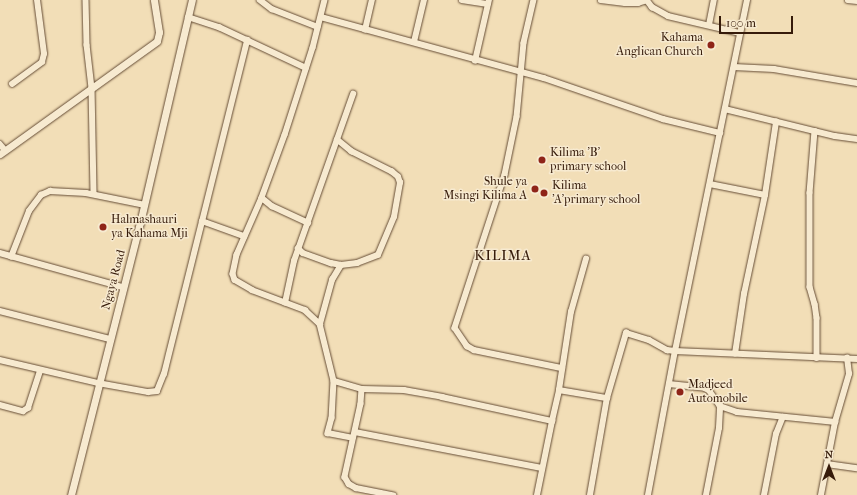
<!DOCTYPE html>
<html>
<head>
<meta charset="utf-8">
<style>
	body { margin:0 }
	#map { position:relative; width:857px; height:495px; overflow:hidden; background:#f2deb7; font-family:"IM FELL French Canon",serif }
	div>[style] { position:absolute }
	.roads { filter:drop-shadow(0 0 1px #654c35) drop-shadow(0 0 1px #654c35) }
	.street>* { height:5.5px; margin:-2.75px; padding:0 2.75px; transform-origin:2.75px; border-radius:2.75px; background:#f7ead0 }
	.secondary>* { height:7px; margin:-3.5px; padding:0 3.5px; transform-origin:3.5px; border-radius:3.5px; background:#f7ead0 }
	.dots>* { width:11px; height:11px; translate:-50% -50%; box-sizing:border-box; border:2px solid #f7ead0; border-radius:50% }
	span { translate:-50% -50%; white-space:nowrap; text-align:center; line-height:1.15; -webkit-text-stroke:3px #f7ead0; paint-order:stroke }
	.poi-label { font-size:12px; color:#361b0a }
	.right { translate:-100% -50%; text-align:right }
	.left { translate:0 -50%; text-align:left }
	.street-label { font-size:12px; color:#361b0a }
	.quarter-label { font-size:14px; color:#361b0a; letter-spacing:1px }
	.north { position:absolute; left:809px; top:447px; width:40px; height:40px; -webkit-text-stroke:3px #f7ead0; paint-order:stroke; rotate:0deg; font-size:11px; font-weight:700; line-height:16px; text-align:center; color:#361b0a }
	.north::after { content:''; display:block; margin:auto; width:14px; height:18px; background:#361b0a; clip-path:polygon(50% 0,100% 100%,50% 72%,0 100%) }
	.scale { position:absolute; left:719px; top:16px; width:74px; height:18px; box-sizing:border-box; border:2px solid #361b0a; border-top:0; padding-left:5px; font-size:12px; line-height:14px; white-space:nowrap; color:#361b0a; -webkit-text-stroke:3px #f7ead0; paint-order:stroke }
</style>
</head>
<body>
<div id="map">
	<div class="roads">
		<div class="street">
			<div style="left:86px;top:0;width:45px;rotate:88.7deg"></div>
			<div style="left:87px;top:45px;width:43px;rotate:83.4deg"></div>
			<div style="left:92px;top:88px;width:106px;rotate:88.9deg"></div>
			<div style="left:260px;top:0;width:15px;rotate:37deg"></div>
			<div style="left:272px;top:9px;width:49px;rotate:21.4deg"></div>
			<div style="left:325px;top:0;width:49px;rotate:104deg"></div>
			<div style="left:313px;top:48px;width:91px;rotate:107.8deg"></div>
			<div style="left:285px;top:135px;width:67px;rotate:110.1deg"></div>
			<div style="left:262px;top:198px;width:62px;rotate:113.7deg"></div>
			<div style="left:237px;top:255px;width:19px;rotate:102deg"></div>
			<div style="left:233px;top:274px;width:6px;rotate:72deg"></div>
			<div style="left:235px;top:280px;width:20px;rotate:30deg"></div>
			<div style="left:252px;top:290px;width:57px;rotate:20.7deg"></div>
			<div style="left:305px;top:310px;width:21px;rotate:43deg"></div>
			<div style="left:320px;top:324px;width:59px;rotate:76.2deg"></div>
			<div style="left:334px;top:381px;width:37px;rotate:93deg"></div>
			<div style="left:332px;top:418px;width:16px;rotate:105deg"></div>
			<div style="left:328px;top:433px;width:25px;rotate:11deg"></div>
			<div style="left:462px;top:0;width:26px;rotate:9deg"></div>
			<div style="left:534px;top:0;width:44px;rotate:103.1deg"></div>
			<div style="left:524px;top:43px;width:74px;rotate:95.4deg"></div>
			<div style="left:517px;top:117px;width:59px;rotate:101.7deg"></div>
			<div style="left:505px;top:175px;width:161px;rotate:108.1deg"></div>
			<div style="left:455px;top:328px;width:22px;rotate:56deg"></div>
			<div style="left:467px;top:346px;width:8px;rotate:30deg"></div>
			<div style="left:474px;top:350px;width:90px;rotate:11.6deg"></div>
			<div style="left:601px;top:0;width:24px;rotate:7deg"></div>
			<div style="left:625px;top:3px;width:13px"></div>
			<div style="left:638px;top:3px;width:9px;rotate:-18deg"></div>
			<div style="left:647px;top:0;width:9px;rotate:54deg"></div>
			<div style="left:652px;top:7px;width:18px;rotate:29deg"></div>
			<div style="left:668px;top:16px;width:74px;rotate:13.3deg"></div>
			<div style="left:848px;top:0;width:9px;rotate:6deg"></div>
			<div style="left:188px;top:17px;width:33px;rotate:18deg"></div>
			<div style="left:219px;top:27px;width:96px;rotate:25.2deg"></div>
			<div style="left:321px;top:17px;width:231px;rotate:15.3deg"></div>
			<div style="left:544px;top:78px;width:126px;rotate:19deg"></div>
			<div style="left:663px;top:119px;width:59px;rotate:13.8deg"></div>
			<div style="left:709px;top:25px;width:25px;rotate:-79deg"></div>
			<div style="left:365px;top:30px;width:31px;rotate:-77deg"></div>
			<div style="left:414px;top:42px;width:43px;rotate:-76.6deg"></div>
			<div style="left:475px;top:61px;width:63px;rotate:-77.1deg"></div>
			<div style="left:734px;top:67px;width:40px;rotate:2.9deg"></div>
			<div style="left:774px;top:69px;width:84px;rotate:9.6deg"></div>
			<div style="left:12px;top:84px;width:37px;rotate:-36deg"></div>
			<div style="left:42px;top:62px;width:8px;rotate:-76deg"></div>
			<div style="left:44px;top:54px;width:54px;rotate:-97.4deg"></div>
			<div style="left:725px;top:109px;width:113px;rotate:13.8deg"></div>
			<div style="left:835px;top:136px;width:22px;rotate:8deg"></div>
			<div style="left:815px;top:131px;width:62px;rotate:94.6deg"></div>
			<div style="left:810px;top:193px;width:94px;rotate:90deg"></div>
			<div style="left:810px;top:287px;width:18px;rotate:74deg"></div>
			<div style="left:815px;top:304px;width:14px;rotate:82deg"></div>
			<div style="left:817px;top:318px;width:40px;rotate:90deg"></div>
			<div style="left:0;top:144px;width:8px;rotate:50deg"></div>
			<div style="left:710px;top:184px;width:56px;rotate:11.3deg"></div>
			<div style="left:262px;top:198px;width:13px;rotate:39deg"></div>
			<div style="left:272px;top:206px;width:40px;rotate:25deg"></div>
			<div style="left:202px;top:221px;width:45px;rotate:19.7deg"></div>
			<div style="left:298px;top:248px;width:7px;rotate:45deg"></div>
			<div style="left:303px;top:253px;width:30px;rotate:20deg"></div>
			<div style="left:331px;top:263px;width:10px;rotate:11deg"></div>
			<div style="left:341px;top:265px;width:16px;rotate:-7deg"></div>
			<div style="left:357px;top:263px;width:22px;rotate:-21deg"></div>
			<div style="left:378px;top:255px;width:41px;rotate:-67.2deg"></div>
			<div style="left:394px;top:217px;width:35px;rotate:-80deg"></div>
			<div style="left:400px;top:183px;width:6px;rotate:-108deg"></div>
			<div style="left:398px;top:177px;width:8px;rotate:-140deg"></div>
			<div style="left:392px;top:172px;width:45px;rotate:-153.4deg"></div>
			<div style="left:352px;top:152px;width:19px;rotate:-141deg"></div>
			<div style="left:0;top:253px;width:128px;rotate:15.5deg"></div>
			<div style="left:11px;top:257px;width:49px;rotate:-68.6deg"></div>
			<div style="left:29px;top:211px;width:20px;rotate:-53deg"></div>
			<div style="left:41px;top:195px;width:10px;rotate:-24deg"></div>
			<div style="left:50px;top:191px;width:36px;rotate:3deg"></div>
			<div style="left:86px;top:193px;width:60px;rotate:11.5deg"></div>
			<div style="left:285px;top:303px;width:43px;rotate:-77.9deg"></div>
			<div style="left:294px;top:261px;width:177px;rotate:-70.5deg"></div>
			<div style="left:0;top:311px;width:114px;rotate:14.3deg"></div>
			<div style="left:320px;top:324px;width:46px;rotate:-74.7deg"></div>
			<div style="left:332px;top:280px;width:17px;rotate:-59deg"></div>
			<div style="left:735px;top:354px;width:61px;rotate:-81.5deg"></div>
			<div style="left:744px;top:294px;width:101px;rotate:-78deg"></div>
			<div style="left:765px;top:195px;width:74px;rotate:-81.4deg"></div>
			<div style="left:0;top:360px;width:101px;rotate:13.2deg"></div>
			<div style="left:98px;top:383px;width:51px;rotate:10.2deg"></div>
			<div style="left:148px;top:392px;width:9px;rotate:-6deg"></div>
			<div style="left:157px;top:391px;width:18px;rotate:-68deg"></div>
			<div style="left:164px;top:374px;width:344px;rotate:-76deg"></div>
			<div style="left:334px;top:381px;width:29px;rotate:16deg"></div>
			<div style="left:362px;top:389px;width:42px;rotate:1.4deg"></div>
			<div style="left:404px;top:390px;width:39px;rotate:10deg"></div>
			<div style="left:442px;top:397px;width:113px;rotate:12.3deg"></div>
			<div style="left:552px;top:421px;width:32px;rotate:-77deg"></div>
			<div style="left:559px;top:390px;width:49px;rotate:9.5deg"></div>
			<div style="left:607px;top:398px;width:68px;rotate:-73.7deg"></div>
			<div style="left:626px;top:333px;width:24px;rotate:17deg"></div>
			<div style="left:649px;top:340px;width:21px;rotate:29deg"></div>
			<div style="left:667px;top:350px;width:8px;rotate:7deg"></div>
			<div style="left:675px;top:351px;width:182px;rotate:2.5deg"></div>
			<div style="left:669px;top:384px;width:36px;rotate:6deg"></div>
			<div style="left:705px;top:388px;width:4px;rotate:27deg"></div>
			<div style="left:709px;top:390px;width:19px;rotate:55deg"></div>
			<div style="left:720px;top:406px;width:18px;rotate:19deg"></div>
			<div style="left:737px;top:412px;width:99px;rotate:5.8deg"></div>
			<div style="left:362px;top:389px;width:15px;rotate:94deg"></div>
			<div style="left:361px;top:404px;width:75px;rotate:102.4deg"></div>
			<div style="left:345px;top:477px;width:8px;rotate:60deg"></div>
			<div style="left:349px;top:484px;width:8px;rotate:30deg"></div>
			<div style="left:356px;top:488px;width:38px;rotate:11deg"></div>
			<div style="left:559px;top:390px;width:79px;rotate:-81.3deg"></div>
			<div style="left:571px;top:312px;width:55px;rotate:-74.2deg"></div>
			<div style="left:0;top:405px;width:24px;rotate:15deg"></div>
			<div style="left:23px;top:411px;width:6px;rotate:-31deg"></div>
			<div style="left:28px;top:408px;width:39px;rotate:-72deg"></div>
			<div style="left:355px;top:432px;width:190px;rotate:10.9deg"></div>
			<div style="left:827px;top:464px;width:30px;rotate:8deg"></div>
			<div style="left:537px;top:495px;width:76px;rotate:-78.5deg"></div>
			<div style="left:590px;top:495px;width:98px;rotate:-80.1deg"></div>
			<div style="left:648px;top:495px;width:147px;rotate:-79.4deg"></div>
			<div style="left:675px;top:351px;width:358px;rotate:-78.4deg"></div>
			<div style="left:706px;top:495px;width:68px;rotate:-79deg"></div>
			<div style="left:719px;top:428px;width:22px;rotate:-87deg"></div>
			<div style="left:764px;top:495px;width:62px;rotate:-78.9deg"></div>
			<div style="left:776px;top:434px;width:18px;rotate:-68deg"></div>
			<div style="left:821px;top:495px;width:74px;rotate:-79.1deg"></div>
			<div style="left:835px;top:422px;width:50px;rotate:-73.7deg"></div>
			<div style="left:849px;top:374px;width:16px;rotate:-97deg"></div>
		</div>
		<div class="secondary">
			<div style="left:0;top:154px;width:193px;rotate:-35.7deg"></div>
			<div style="left:157px;top:41px;width:9px;rotate:-77deg"></div>
			<div style="left:159px;top:32px;width:32px;rotate:-99deg"></div>
			<div style="left:71px;top:495px;width:281px;rotate:-75.8deg"></div>
			<div style="left:140px;top:223px;width:229px;rotate:-76.9deg"></div>
		</div>
	</div>
	<div class="dots">
		<div style="left:711px;top:45px;background:#8f2418"></div>
		<div style="left:542px;top:160px;background:#8f2418"></div>
		<div style="left:535px;top:189px;background:#8f2418"></div>
		<div style="left:544px;top:193px;background:#8f2418"></div>
		<div style="left:103px;top:227px;background:#8f2418"></div>
		<div style="left:680px;top:392px;background:#8f2418"></div>
	</div>
	<div class="poi-label">
		<span class="right" style="left:703px;top:45px">Kahama<br>Anglican Church</span>
		<span class="left" style="left:550px;top:160px">Kilima 'B'<br>primary school</span>
		<span class="right" style="left:527px;top:189px">Shule ya<br>Msingi Kilima A</span>
		<span class="left" style="left:552px;top:193px">Kilima<br>'A'primary school</span>
		<span class="left" style="left:111px;top:227px">Halmashauri<br>ya Kahama Mji</span>
		<span class="left" style="left:688px;top:392px">Madjeed<br>Automobile</span>
	</div>
	<div class="street-label">
		<span style="left:114px;top:280px;rotate:-75deg">Ngaya Road</span>
	</div>
	<div class="quarter-label">
		<span style="left:503px;top:256px">KILIMA</span>
	</div>
	<div class="north">N</div>
	<div class="scale">100 m</div>
</div>
</body>
</html>
